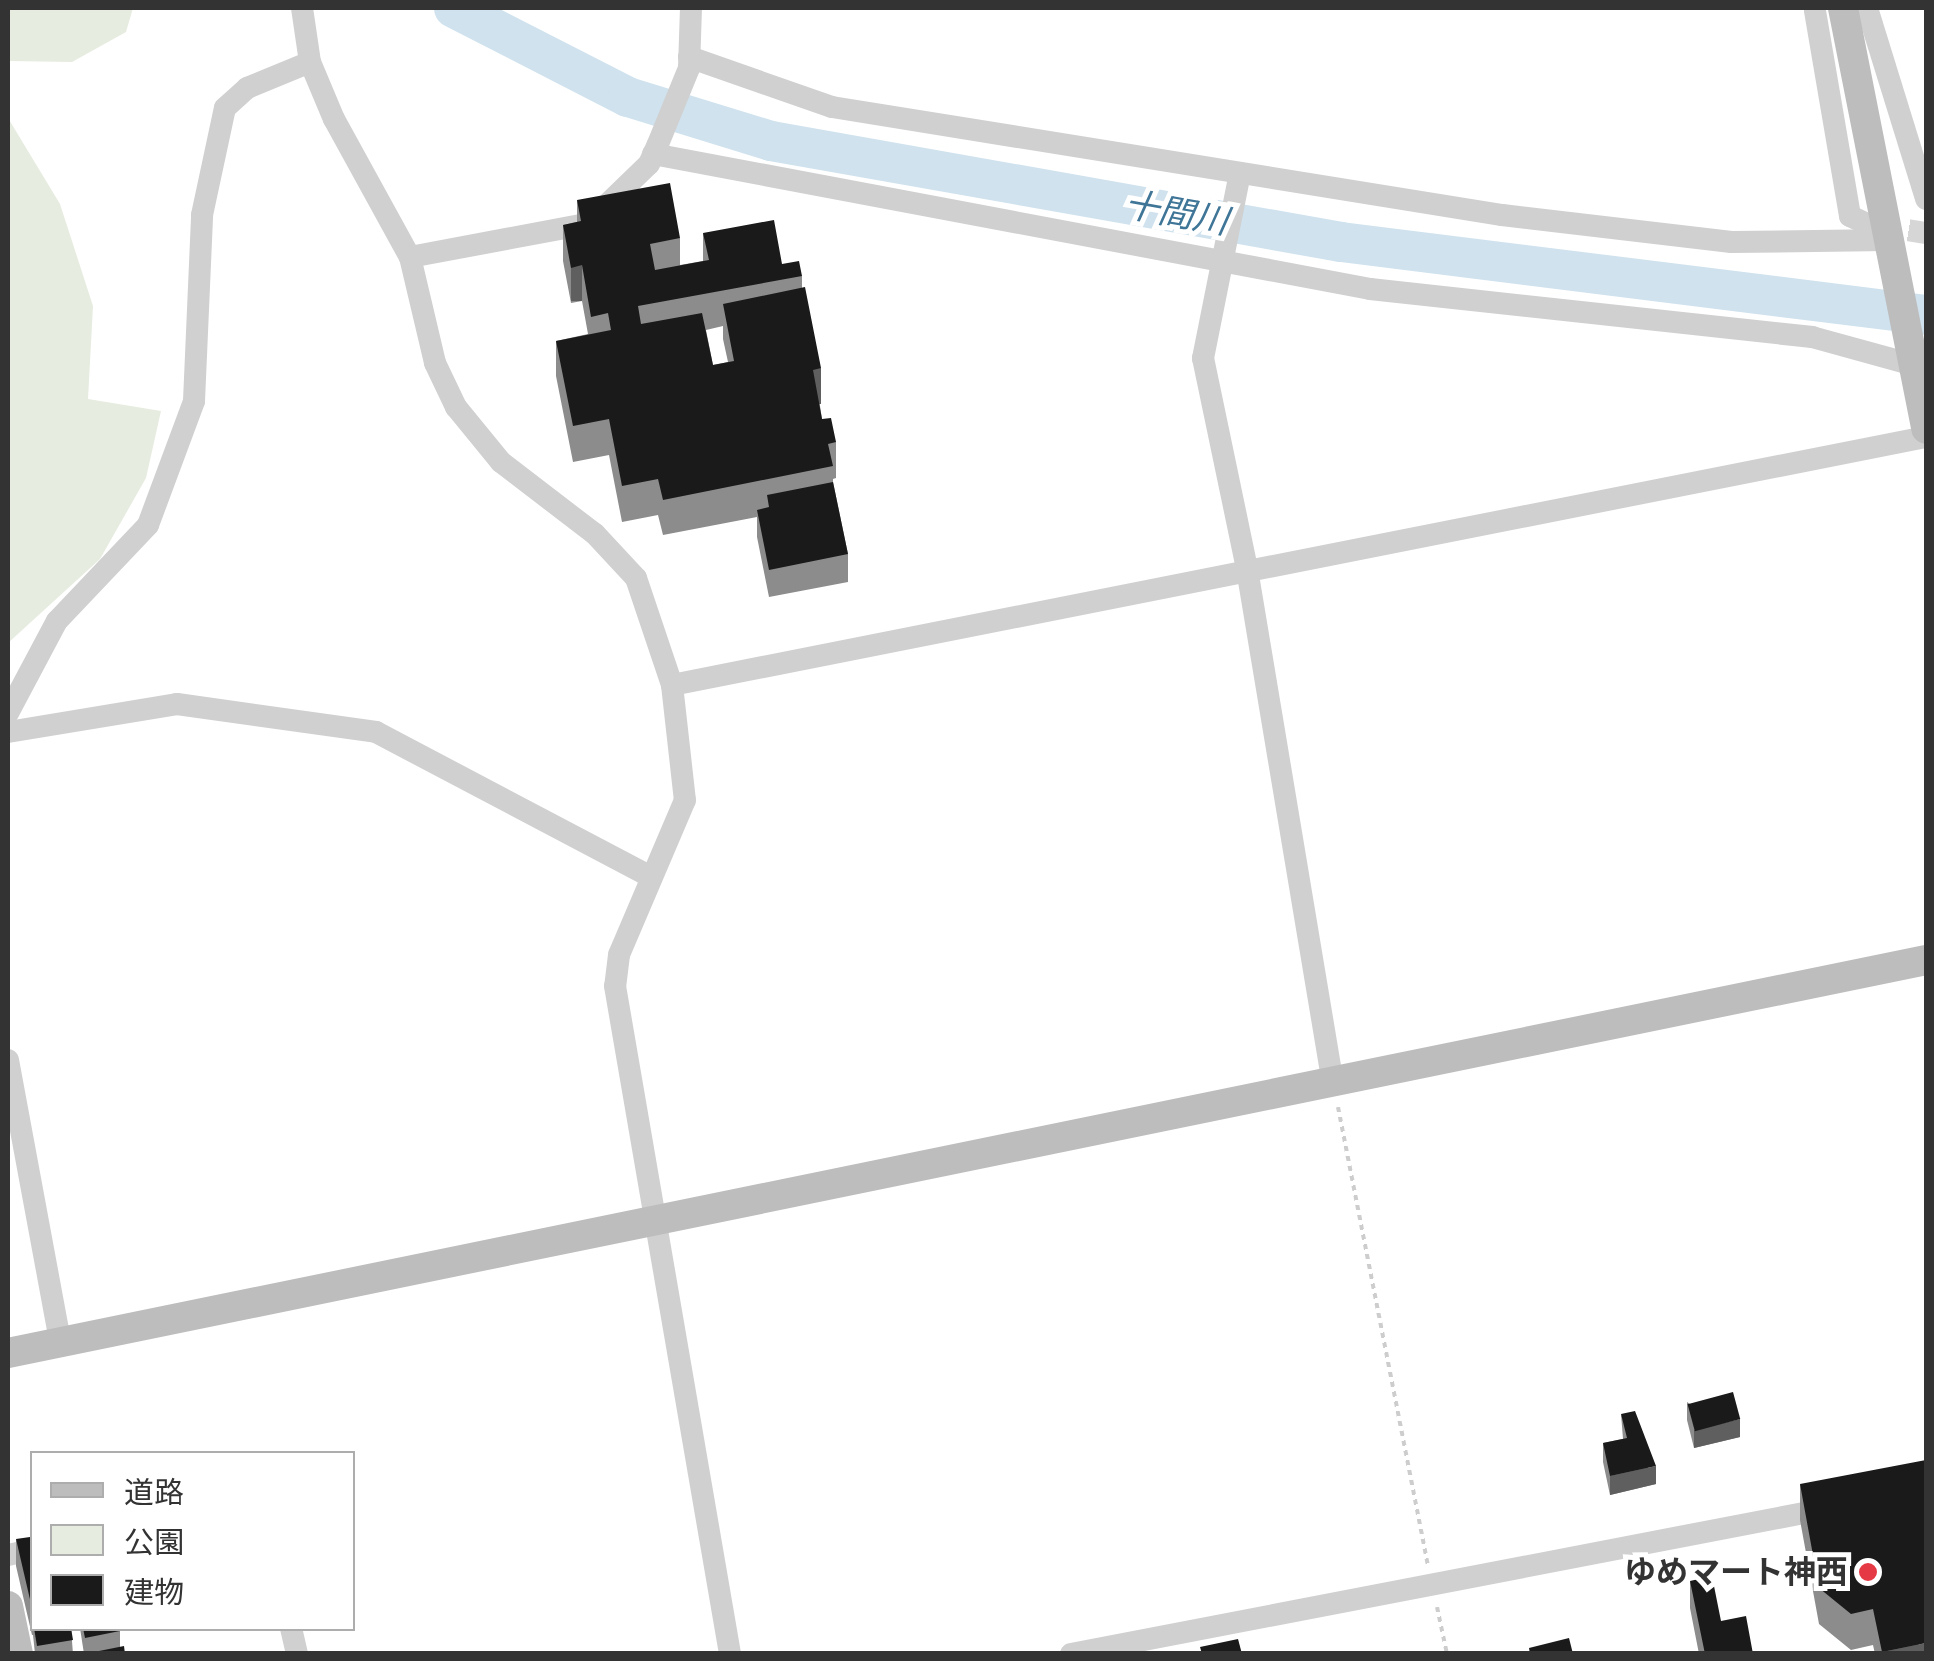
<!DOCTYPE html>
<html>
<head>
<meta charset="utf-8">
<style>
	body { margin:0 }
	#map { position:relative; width:1934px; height:1661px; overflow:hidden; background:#fff; font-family:Montserrat,"Noto Sans JP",sans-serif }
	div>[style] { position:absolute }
	.green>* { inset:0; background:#e6ecdf }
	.river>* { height:40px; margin:-20px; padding:0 20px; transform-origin:20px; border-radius:20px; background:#cfe2ee }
	.street-tunnel>* { height:22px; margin-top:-11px; transform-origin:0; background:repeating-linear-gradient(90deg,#d6d6d6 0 22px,transparent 0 33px) }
	.path>* { height:4px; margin-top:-2px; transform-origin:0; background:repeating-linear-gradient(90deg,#cdcdcd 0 5px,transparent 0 10px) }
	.street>* { height:22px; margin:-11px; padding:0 11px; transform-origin:11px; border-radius:11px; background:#d0d0d0 }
	.secondary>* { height:30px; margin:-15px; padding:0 15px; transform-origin:15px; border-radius:15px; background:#bdbdbd }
	.wall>* { inset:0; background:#8c8c8c }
	.shaded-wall>* { inset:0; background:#5f5f5f; transform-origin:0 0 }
	.building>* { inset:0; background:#1a1a1a; transform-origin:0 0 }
	.dots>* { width:28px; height:28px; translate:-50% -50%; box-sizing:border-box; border:5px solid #fff; border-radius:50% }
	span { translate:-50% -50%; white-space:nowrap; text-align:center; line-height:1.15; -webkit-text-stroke:10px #fff; paint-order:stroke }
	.poi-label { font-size:32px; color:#333; font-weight:700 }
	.right { translate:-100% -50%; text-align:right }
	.water-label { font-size:35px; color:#3f7597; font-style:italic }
	.frame { position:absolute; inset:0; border:10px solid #333; pointer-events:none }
	.legend { position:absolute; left:30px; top:1451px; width:325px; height:180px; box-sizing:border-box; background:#fff; border:2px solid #adadad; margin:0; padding:12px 18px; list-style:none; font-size:30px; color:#333 }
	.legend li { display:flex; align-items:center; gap:20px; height:50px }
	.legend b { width:50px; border:2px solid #adadad }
</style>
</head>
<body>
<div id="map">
	<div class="green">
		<div style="clip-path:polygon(8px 8px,133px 8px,126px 32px,72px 62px,8px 61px)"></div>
		<div style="clip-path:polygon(8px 118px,60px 204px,93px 306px,88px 399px,161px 411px,146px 478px,100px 559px,8px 643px)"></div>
	</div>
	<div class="river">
		<div style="left:454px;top:8px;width:195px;rotate:27.1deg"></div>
		<div style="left:628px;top:97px;width:150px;rotate:17.1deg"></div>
		<div style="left:771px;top:141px;width:579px;rotate:10.05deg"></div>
		<div style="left:1341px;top:242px;width:590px;rotate:7.11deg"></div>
	</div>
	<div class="street-tunnel">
		<div style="left:1876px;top:225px;width:51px;rotate:9.1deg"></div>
	</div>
	<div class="path">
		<div style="left:1338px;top:1107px;width:466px;rotate:78.9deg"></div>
		<div style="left:1437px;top:1607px;width:48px;rotate:78deg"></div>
	</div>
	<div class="street">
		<div style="left:302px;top:8px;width:55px;rotate:81.6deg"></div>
		<div style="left:310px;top:62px;width:62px;rotate:67.2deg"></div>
		<div style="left:334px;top:119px;width:158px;rotate:61.2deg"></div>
		<div style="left:410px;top:257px;width:109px;rotate:76.7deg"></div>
		<div style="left:435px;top:363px;width:49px;rotate:64.5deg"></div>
		<div style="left:456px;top:407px;width:71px;rotate:50.7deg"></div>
		<div style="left:501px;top:462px;width:118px;rotate:37.5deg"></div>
		<div style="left:595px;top:534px;width:60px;rotate:47deg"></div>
		<div style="left:636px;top:578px;width:113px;rotate:71.4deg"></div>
		<div style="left:672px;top:685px;width:116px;rotate:83.6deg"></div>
		<div style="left:685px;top:800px;width:168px;rotate:113.1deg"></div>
		<div style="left:619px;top:955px;width:31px;rotate:97deg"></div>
		<div style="left:615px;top:986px;width:678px;rotate:80.23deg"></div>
		<div style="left:1867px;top:8px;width:200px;rotate:72.8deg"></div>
		<div style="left:1815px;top:11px;width:208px;rotate:80.3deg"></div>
		<div style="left:1850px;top:216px;width:17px;rotate:25deg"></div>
		<div style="left:689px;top:57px;width:151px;rotate:19.3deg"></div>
		<div style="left:832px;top:107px;width:679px;rotate:9.16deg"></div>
		<div style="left:1502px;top:215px;width:231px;rotate:6.7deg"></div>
		<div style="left:1731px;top:242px;width:157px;rotate:-0.7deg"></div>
		<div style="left:653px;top:154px;width:730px;rotate:10.66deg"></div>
		<div style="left:1370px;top:289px;width:445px;rotate:6.2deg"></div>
		<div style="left:1812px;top:337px;width:106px;rotate:15.4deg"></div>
		<div style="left:1240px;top:173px;width:189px;rotate:101.3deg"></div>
		<div style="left:1203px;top:358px;width:216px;rotate:78.2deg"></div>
		<div style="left:1247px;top:569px;width:516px;rotate:80.52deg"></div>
		<div style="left:410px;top:257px;width:180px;rotate:-10.6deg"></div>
		<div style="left:587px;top:224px;width:86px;rotate:-44.1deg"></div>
		<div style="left:649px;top:164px;width:22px;rotate:-66deg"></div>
		<div style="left:658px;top:144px;width:82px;rotate:-67.8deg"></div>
		<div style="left:689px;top:68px;width:60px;rotate:-88.1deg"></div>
		<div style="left:672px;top:685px;width:1278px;rotate:-11.19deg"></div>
		<div style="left:8px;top:713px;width:104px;rotate:-62deg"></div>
		<div style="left:57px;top:621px;width:132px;rotate:-46.5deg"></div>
		<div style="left:148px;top:525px;width:132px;rotate:-69.6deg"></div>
		<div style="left:194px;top:401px;width:186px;rotate:-87.5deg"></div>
		<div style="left:202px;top:215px;width:109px;rotate:-77.9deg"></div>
		<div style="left:225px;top:108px;width:30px;rotate:-42deg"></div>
		<div style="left:247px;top:88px;width:68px;rotate:-22.4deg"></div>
		<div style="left:8px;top:732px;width:171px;rotate:-9.4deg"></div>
		<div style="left:177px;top:704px;width:201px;rotate:8deg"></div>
		<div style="left:376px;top:732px;width:311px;rotate:27.8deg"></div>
		<div style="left:8px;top:1060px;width:286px;rotate:79.5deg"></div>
		<div style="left:8px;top:1555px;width:25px;rotate:-12deg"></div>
		<div style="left:291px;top:1628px;width:27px;rotate:77deg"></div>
		<div style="left:1071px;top:1654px;width:773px;rotate:-10.89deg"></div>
	</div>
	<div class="secondary">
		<div style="left:1843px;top:8px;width:429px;rotate:78.8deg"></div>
		<div style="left:8px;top:1353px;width:1958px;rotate:-11.58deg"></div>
		<div style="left:8px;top:1606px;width:49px;rotate:78.2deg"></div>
	</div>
	<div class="wall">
		<div style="clip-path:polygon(evenodd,577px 200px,680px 238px,680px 265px,703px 261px,703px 233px,782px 264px,802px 276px,802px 288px,822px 419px,836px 442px,836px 478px,833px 479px,833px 482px,848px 554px,848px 582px,769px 597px,757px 537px,757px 517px,663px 535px,658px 515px,622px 522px,609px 455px,573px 462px,556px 376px,556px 341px,588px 334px,582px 301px,571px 303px,563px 261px,563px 225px,577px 222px,577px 200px,723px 326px,723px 339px,728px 362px,713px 365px,706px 330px,723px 326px)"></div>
		<div style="clip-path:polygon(1687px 1402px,1740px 1437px,1694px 1448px,1687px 1420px)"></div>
		<div style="clip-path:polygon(1621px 1414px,1656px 1484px,1610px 1495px,1603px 1462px,1603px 1443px,1623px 1439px)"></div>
		<div style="clip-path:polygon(1800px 1484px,1926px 1654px,1875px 1654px,1873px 1645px,1851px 1650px,1819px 1624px,1800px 1520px)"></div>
		<div style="clip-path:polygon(16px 1539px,32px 1547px,32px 1628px,71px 1628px,73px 1654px,35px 1654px,33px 1635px,32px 1635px,16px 1566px)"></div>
		<div style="clip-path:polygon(1690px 1581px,1721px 1621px,1753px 1654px,1699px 1654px,1690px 1608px)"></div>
		<div style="clip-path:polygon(80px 1628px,120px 1628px,120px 1647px,125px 1654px,84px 1654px)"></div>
	</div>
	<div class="shaded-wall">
		<div style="left:582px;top:265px;width:36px;height:11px;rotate:90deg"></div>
		<div style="left:821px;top:368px;width:36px;height:8px;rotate:90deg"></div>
		<div style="clip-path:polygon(1740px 1419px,1740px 1437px,1694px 1448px,1694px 1430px)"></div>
		<div style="clip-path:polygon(1656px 1466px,1656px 1484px,1610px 1495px,1610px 1476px)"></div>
		<div style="clip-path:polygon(1926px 1643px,1926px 1654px,1882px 1654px,1882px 1652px)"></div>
	</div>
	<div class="building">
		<div style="clip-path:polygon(670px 183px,680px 238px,650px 244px,655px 270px,709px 260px,703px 233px,774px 220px,782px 264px,799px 261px,802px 276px,638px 306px,641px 324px,702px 313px,713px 365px,734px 361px,723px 304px,805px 287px,821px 368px,813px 370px,822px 419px,831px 418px,836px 442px,828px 444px,833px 466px,663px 500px,658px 479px,622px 486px,609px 419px,573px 426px,556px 341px,611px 330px,608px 313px,591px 317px,582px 265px,571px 268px,563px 225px,581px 221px,577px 200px)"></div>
		<div style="clip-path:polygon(833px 482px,848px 554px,769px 570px,757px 510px,769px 507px,767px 495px)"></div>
		<div style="left:1733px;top:1392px;width:28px;height:47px;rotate:75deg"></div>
		<div style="clip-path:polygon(1635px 1411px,1656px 1466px,1610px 1476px,1603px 1443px,1627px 1438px,1621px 1414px)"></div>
		<div style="clip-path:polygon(1926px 1460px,1926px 1643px,1882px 1652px,1873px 1609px,1851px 1614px,1819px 1588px,1800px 1484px)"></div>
		<div style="clip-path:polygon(30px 1537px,32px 1547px,32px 1608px,16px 1539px)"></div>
		<div style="clip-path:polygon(1712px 1576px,1721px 1621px,1746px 1616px,1753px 1654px,1705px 1654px,1690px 1581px)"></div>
		<div style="clip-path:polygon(34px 1628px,71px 1628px,73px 1640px,37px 1646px)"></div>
		<div style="clip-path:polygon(83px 1628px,120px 1628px,120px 1631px,85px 1638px)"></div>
		<div style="clip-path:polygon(1569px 1638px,1573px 1654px,1530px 1654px,1529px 1648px)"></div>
		<div style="clip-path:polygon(1238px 1639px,1242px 1654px,1202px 1654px,1200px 1647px)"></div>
		<div style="clip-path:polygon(124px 1646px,125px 1654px,89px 1654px,89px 1653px)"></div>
	</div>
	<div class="dots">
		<div style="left:1868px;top:1572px;background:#e63946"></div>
	</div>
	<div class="poi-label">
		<span class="right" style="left:1848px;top:1572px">ゆめマート神西</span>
	</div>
	<div class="water-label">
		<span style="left:1176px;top:213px;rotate:10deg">十間川</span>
	</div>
	<div class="frame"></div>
	<ul class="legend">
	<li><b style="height:12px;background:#bdbdbd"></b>道路</li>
	<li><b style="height:28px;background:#e6ecdf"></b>公園</li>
	<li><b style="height:28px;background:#1a1a1a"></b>建物</li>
	</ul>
</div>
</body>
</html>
